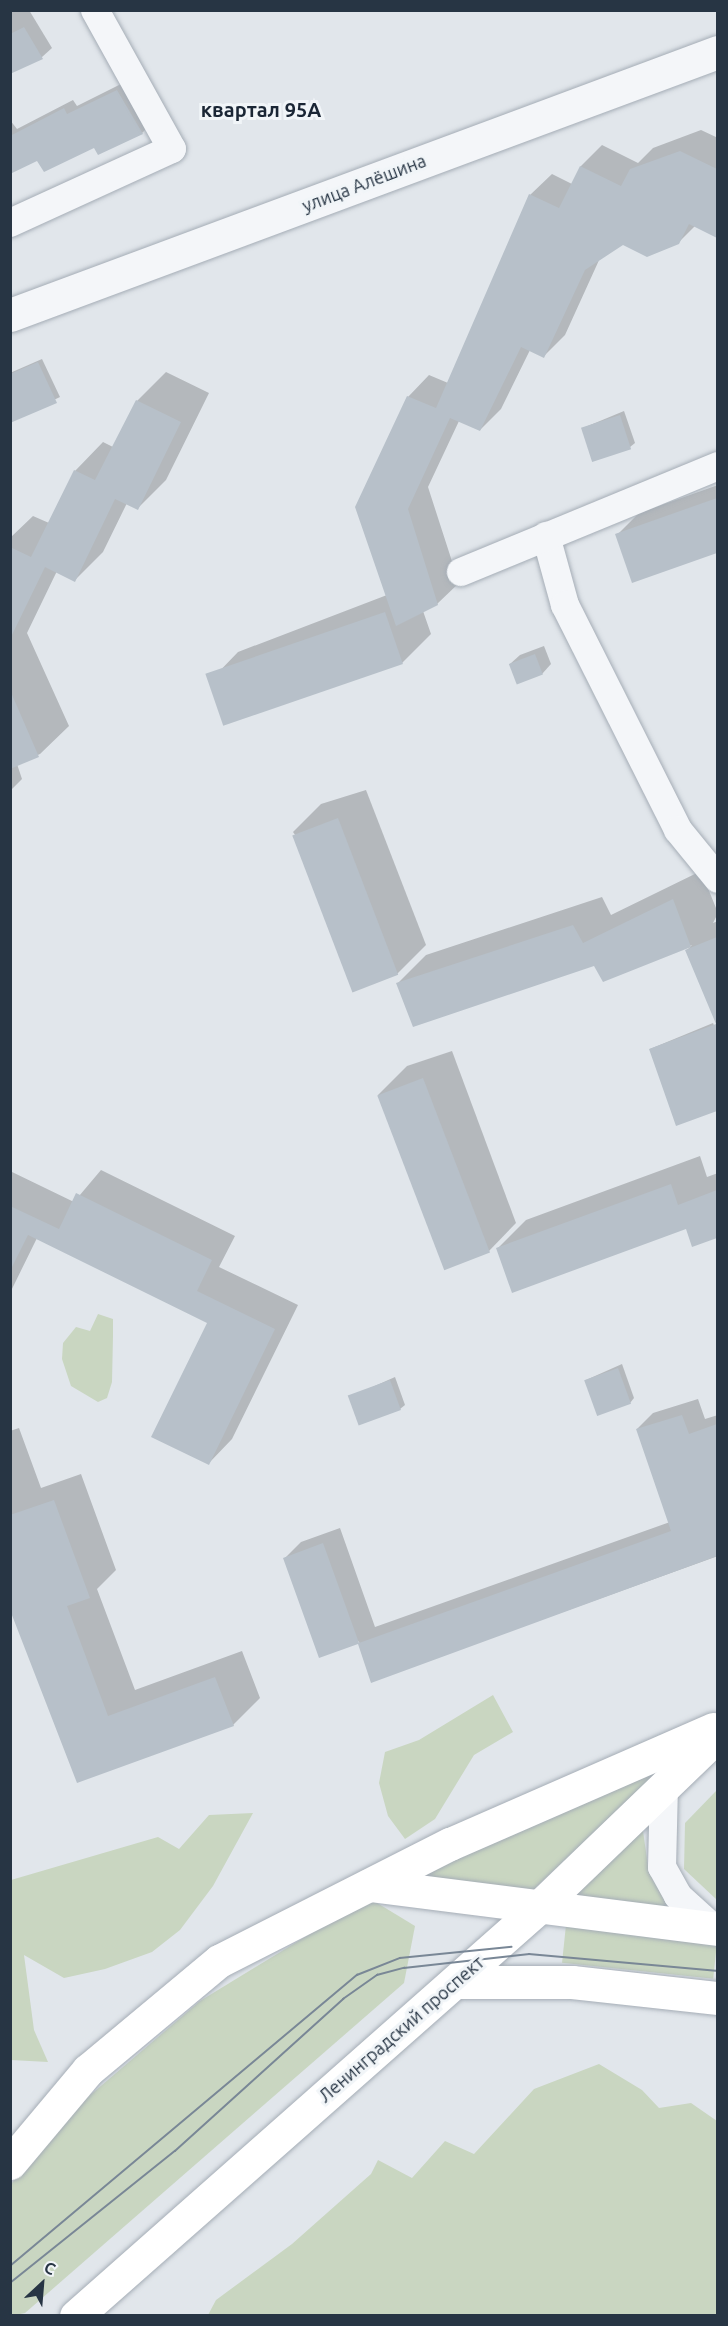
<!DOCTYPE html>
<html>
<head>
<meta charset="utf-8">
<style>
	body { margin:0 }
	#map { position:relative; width:728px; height:2326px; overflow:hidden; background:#e1e6eb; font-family:Ubuntu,sans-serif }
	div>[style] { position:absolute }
	.green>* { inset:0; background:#c9d6c1; transform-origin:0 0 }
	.shadow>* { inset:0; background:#0003 }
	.building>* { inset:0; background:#b7c0c9; transform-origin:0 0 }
	.roads { filter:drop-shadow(0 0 2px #a5adb6) drop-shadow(0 0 2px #a5adb6) }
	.minor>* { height:28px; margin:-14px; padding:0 14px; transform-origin:14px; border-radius:14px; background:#f4f6f9 }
	.tertiary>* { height:33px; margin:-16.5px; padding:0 16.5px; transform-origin:16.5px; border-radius:16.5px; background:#f4f6f9 }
	.secondary>* { height:33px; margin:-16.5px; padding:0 16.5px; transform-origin:16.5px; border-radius:16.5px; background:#fff }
	.tram>* { height:1.5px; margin:-0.75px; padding:0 0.75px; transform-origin:0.75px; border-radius:0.75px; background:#798796 }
	span { translate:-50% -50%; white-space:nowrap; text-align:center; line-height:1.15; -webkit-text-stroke:6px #f1f5f8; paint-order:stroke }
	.street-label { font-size:18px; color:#273544 }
	.neighbourhood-label { font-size:20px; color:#1a2635; font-weight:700 }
	.frame { position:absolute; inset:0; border:12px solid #273544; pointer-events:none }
	.north { position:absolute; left:12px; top:2254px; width:60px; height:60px; -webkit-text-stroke:4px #f1f5f8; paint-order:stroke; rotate:26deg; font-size:16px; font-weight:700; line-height:24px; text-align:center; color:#273544 }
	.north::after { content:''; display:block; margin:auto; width:21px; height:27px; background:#273544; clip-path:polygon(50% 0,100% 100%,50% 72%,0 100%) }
</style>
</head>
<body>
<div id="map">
	<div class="green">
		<div style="clip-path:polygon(98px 1314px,113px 1319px,113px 1336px,112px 1382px,107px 1398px,98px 1402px,71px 1386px,62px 1359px,63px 1343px,76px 1327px,90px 1331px)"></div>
		<div style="clip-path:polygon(493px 1695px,513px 1732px,474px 1755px,435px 1819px,405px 1839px,388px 1816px,379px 1783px,385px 1752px,419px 1740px)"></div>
		<div style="clip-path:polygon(667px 1763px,531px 1892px,412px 1877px)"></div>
		<div style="clip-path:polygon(717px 1790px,717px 1900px,684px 1869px,685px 1823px)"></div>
		<div style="clip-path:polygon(253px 1813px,213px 1886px,180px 1930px,152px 1952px,105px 1969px,64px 1978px,24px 1955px,34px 2030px,48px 2062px,11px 2060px,11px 1880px,158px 1837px,179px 1849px,209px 1815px)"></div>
		<div style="clip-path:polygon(642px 1824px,649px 1873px,669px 1908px,570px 1898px)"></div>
		<div style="clip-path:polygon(369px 1898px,415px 1926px,404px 1983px,25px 2313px,11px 2316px,11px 2184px,74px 2109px,200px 2001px)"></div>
		<div style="left:566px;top:1925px;width:152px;height:38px;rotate:6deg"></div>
		<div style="clip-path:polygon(599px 2064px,642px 2090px,659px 2108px,691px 2103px,717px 2121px,717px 2315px,208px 2315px,216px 2300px,292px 2244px,371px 2174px,378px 2160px,412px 2178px,445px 2141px,474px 2154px,534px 2089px)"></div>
	</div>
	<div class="shadow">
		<div style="clip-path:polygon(10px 10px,29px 10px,52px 48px,42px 57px,10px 73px)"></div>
		<div style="clip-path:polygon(127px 81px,151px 124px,142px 133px,38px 159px,10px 173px,10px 120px,17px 129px,73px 100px,77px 106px)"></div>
		<div style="clip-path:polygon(701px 130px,718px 138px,718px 237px,695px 226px,678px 243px,623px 243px,600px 258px,565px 335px,544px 356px,530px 350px,501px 409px,480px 430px,459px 421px,428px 487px,459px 583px,437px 604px,423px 611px,431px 634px,402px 663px,210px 681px,238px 652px,387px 595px,408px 397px,429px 375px,448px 383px,530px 195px,552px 174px,572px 184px,581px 166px,602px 145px,638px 163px,653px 148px)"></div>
		<div style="clip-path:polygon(42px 359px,60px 397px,10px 421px,10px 373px)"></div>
		<div style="clip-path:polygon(166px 372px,209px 393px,166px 480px,138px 508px,127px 503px,103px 552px,75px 580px,57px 571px,27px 633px,69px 726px,40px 754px,17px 764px,22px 779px,10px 791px,10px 538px,33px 516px,49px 523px,75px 471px,103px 442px,113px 447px,137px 401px)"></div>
		<div style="clip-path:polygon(624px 411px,635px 443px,630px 447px,583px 428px)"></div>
		<div style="clip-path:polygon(718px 485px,718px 551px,633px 581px,617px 535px,639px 513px)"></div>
		<div style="clip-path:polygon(544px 646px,551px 664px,542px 674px,510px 664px,520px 655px)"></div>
		<div style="clip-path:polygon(366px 790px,426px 945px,397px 974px,293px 832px,321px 804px)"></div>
		<div style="clip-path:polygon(701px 871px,718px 913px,713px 923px,718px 921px,718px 1024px,686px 951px,692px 945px,603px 980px,594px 964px,397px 984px,426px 955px,602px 897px,611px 915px)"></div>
		<div style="clip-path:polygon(713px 1023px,718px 1035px,718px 1109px,677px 1124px,650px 1049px)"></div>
		<div style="clip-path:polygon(452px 1051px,516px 1223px,488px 1252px,378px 1095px,407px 1066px)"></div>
		<div style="clip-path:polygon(700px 1156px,707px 1177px,718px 1173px,718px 1236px,693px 1245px,686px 1227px,498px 1248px,526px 1220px)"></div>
		<div style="clip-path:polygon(101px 1170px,235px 1236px,219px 1267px,298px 1305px,232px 1439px,209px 1463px,209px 1322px,37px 1238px,10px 1293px,10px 1171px,74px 1202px)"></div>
		<div style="clip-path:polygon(622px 1364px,634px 1398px,630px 1403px,586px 1380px)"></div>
		<div style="clip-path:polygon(395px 1377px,405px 1405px,400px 1409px,350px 1397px)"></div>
		<div style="clip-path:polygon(698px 1399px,705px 1419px,718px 1415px,718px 1556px,372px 1681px,359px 1642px,285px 1558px,301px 1542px,340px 1528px,375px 1627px,670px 1522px,637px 1429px,653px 1413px)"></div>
		<div style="clip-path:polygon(19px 1428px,41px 1488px,81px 1474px,116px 1570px,97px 1589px,135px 1690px,242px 1651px,260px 1698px,233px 1725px,78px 1781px,10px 1608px,10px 1431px)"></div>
	</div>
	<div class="building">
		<div style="clip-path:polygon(24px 27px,43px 59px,10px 74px,10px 34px)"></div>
		<div style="clip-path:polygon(117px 90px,143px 134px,98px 155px,94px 148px,44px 172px,37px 161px,10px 174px,10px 136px,64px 108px,67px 114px)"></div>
		<div style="clip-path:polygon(680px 151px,717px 169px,717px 238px,689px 224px,679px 244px,647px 257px,623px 245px,585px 270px,544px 358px,521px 347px,480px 431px,450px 418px,408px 509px,438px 605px,396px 626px,355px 507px,407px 396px,436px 408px,529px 194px,559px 208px,580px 166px,621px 186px,630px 169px)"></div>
		<div style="clip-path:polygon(38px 362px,57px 403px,10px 423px,10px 374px)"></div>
		<div style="clip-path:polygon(136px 400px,181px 422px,138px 510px,115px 499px,75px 582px,45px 567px,10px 639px,10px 547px,31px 557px,74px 470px,95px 480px)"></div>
		<div style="left:620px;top:415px;width:36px;height:41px;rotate:72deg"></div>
		<div style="clip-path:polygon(717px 498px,717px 553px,632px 583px,615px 534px)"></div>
		<div style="left:385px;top:612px;width:55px;height:190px;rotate:71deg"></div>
		<div style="left:535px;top:654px;width:22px;height:28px;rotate:69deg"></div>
		<div style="clip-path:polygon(10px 690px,39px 757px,10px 769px)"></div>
		<div style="left:338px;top:818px;width:168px;height:49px;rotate:69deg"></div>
		<div style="clip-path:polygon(673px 899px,691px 947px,603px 982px,594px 966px,413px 1027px,396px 983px,573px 925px,583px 943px)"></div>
		<div style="clip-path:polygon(717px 937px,717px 1111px,676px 1126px,649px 1049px,716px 1024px,685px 950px)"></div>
		<div style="left:423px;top:1078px;width:187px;height:49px;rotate:69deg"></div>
		<div style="clip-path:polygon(671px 1184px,678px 1205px,717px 1190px,717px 1238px,692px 1247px,686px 1229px,512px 1293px,496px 1248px)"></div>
		<div style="clip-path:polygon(76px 1193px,212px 1260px,197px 1291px,275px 1329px,209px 1465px,151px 1437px,207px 1323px,28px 1235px,10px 1271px,10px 1206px,59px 1229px)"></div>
		<div style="left:618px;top:1368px;width:38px;height:36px;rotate:70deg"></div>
		<div style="left:390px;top:1380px;width:32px;height:45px;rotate:70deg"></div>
		<div style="clip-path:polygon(682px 1415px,689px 1434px,717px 1424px,717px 1556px,371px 1683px,358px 1644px,319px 1658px,283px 1558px,323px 1543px,359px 1643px,671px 1531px,636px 1429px)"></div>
		<div style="clip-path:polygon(54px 1500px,90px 1598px,67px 1606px,108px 1716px,215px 1677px,234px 1726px,77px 1783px,10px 1610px,10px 1515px)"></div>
	</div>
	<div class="roads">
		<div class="minor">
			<div style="left:10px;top:223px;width:178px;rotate:-24.6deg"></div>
			<div style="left:172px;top:149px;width:159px;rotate:-119deg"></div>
			<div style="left:546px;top:536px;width:72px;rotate:74.6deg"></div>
			<div style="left:565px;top:605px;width:252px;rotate:63.3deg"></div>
			<div style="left:678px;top:830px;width:63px;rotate:50.8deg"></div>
			<div style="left:461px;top:572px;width:278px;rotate:-22.4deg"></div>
			<div style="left:664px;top:1786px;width:81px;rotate:91.4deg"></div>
			<div style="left:662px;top:1867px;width:33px;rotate:61deg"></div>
			<div style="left:678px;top:1896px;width:47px;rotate:42.4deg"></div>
		</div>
		<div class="tertiary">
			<div style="left:10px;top:315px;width:755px;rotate:-20.38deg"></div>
		</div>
		<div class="secondary">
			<div style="left:370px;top:1885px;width:351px;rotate:7.2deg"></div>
			<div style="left:455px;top:1982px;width:117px"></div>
			<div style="left:572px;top:1982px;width:147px;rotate:6.3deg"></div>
			<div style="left:10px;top:2163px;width:121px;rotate:-50deg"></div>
			<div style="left:88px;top:2070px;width:170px;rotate:-39.8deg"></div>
			<div style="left:219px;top:1961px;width:259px;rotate:-26.9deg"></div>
			<div style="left:450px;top:1844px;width:287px;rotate:-23.6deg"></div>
			<div style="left:76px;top:2316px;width:615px;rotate:-41.44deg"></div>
			<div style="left:537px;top:1909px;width:251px;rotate:-43.9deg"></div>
		</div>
	</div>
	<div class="tram">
		<div style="left:10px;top:2266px;width:453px;rotate:-40deg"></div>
		<div style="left:357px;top:1975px;width:46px;rotate:-21.6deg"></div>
		<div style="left:400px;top:1958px;width:112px;rotate:-5.7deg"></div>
		<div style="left:10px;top:2283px;width:211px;rotate:-38.7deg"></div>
		<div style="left:175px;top:2151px;width:227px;rotate:-42.1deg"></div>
		<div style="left:343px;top:1999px;width:42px;rotate:-35.2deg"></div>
		<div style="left:377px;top:1975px;width:28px;rotate:-15deg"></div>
		<div style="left:404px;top:1968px;width:126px;rotate:-6.4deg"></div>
		<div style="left:529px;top:1954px;width:190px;rotate:5.1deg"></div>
	</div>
	<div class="street-label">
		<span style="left:364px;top:183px;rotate:-21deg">улица Алёшина</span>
		<span style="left:401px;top:2029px;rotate:-41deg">Ленинградский проспект</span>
	</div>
	<div class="neighbourhood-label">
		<span style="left:261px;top:109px">квартал 95А</span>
	</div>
	<div class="frame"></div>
	<div class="north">С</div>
</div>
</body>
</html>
